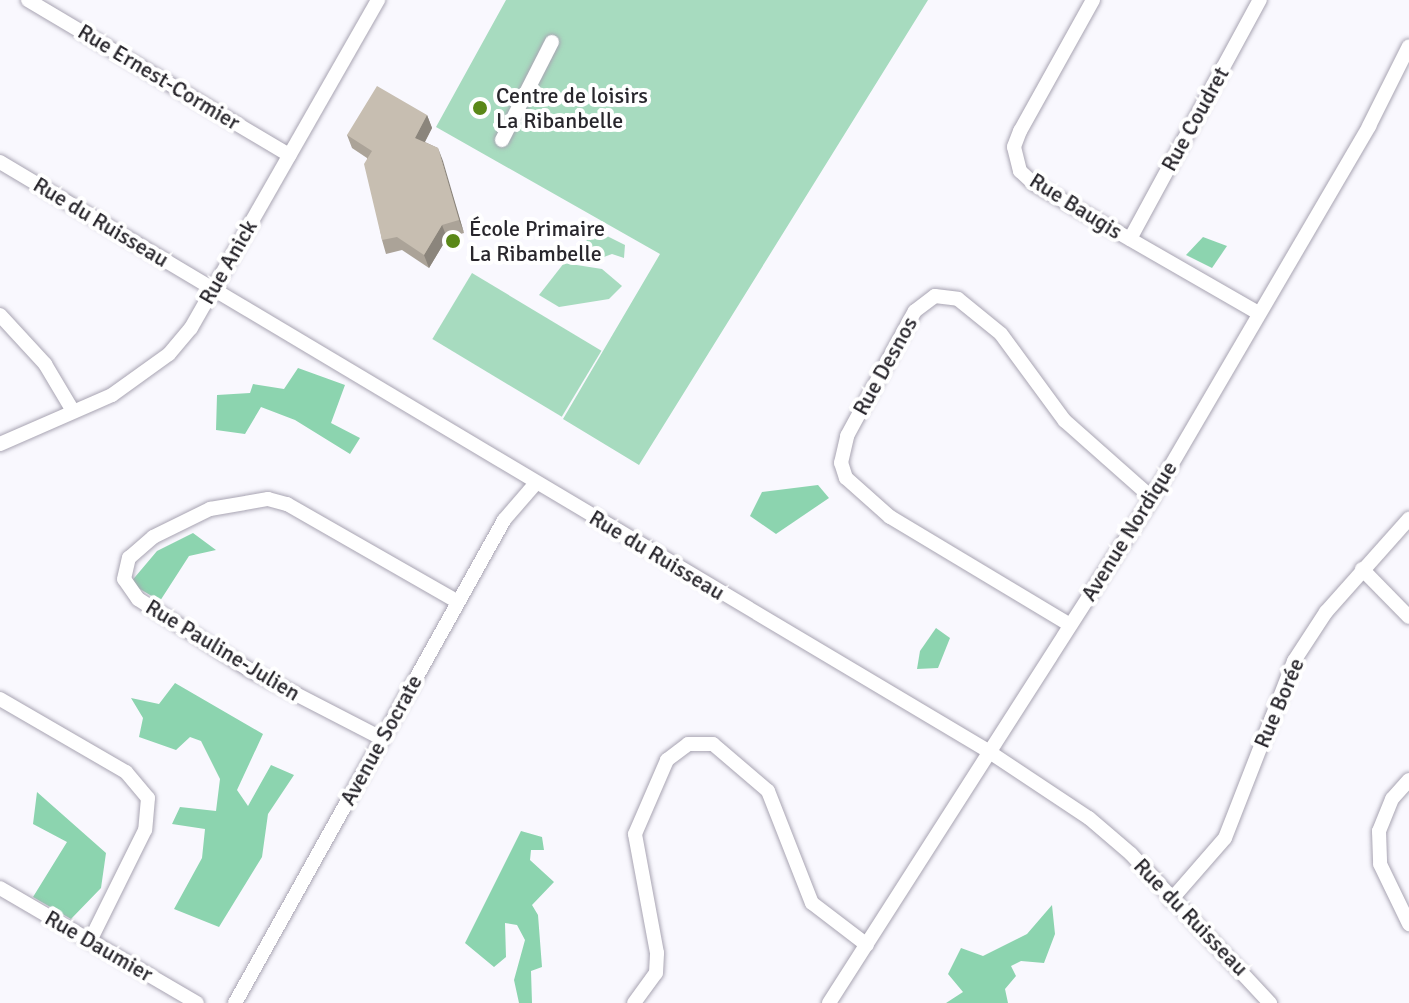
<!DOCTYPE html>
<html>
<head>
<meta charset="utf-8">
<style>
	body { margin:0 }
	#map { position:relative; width:1409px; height:1003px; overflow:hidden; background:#f9f8fe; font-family:Signika,sans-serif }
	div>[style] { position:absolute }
	.green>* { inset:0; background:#a7dbbf; transform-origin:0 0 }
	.forest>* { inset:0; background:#8cd4af }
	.roads { filter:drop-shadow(0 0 2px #a8a4b2) drop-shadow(0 0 2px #a8a4b2) }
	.minor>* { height:14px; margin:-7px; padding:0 7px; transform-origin:7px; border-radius:7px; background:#fff }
	.wall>* { inset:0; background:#aba398 }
	.shaded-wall>* { inset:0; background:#8b857c }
	.building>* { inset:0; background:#c7beb1 }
	.dots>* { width:22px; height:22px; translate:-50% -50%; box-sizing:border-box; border:4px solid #fff; border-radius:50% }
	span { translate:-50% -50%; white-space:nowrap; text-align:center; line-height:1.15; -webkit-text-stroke:8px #fff; paint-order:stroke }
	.street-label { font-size:22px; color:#28262c }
	.poi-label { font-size:22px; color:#28262c }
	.left { translate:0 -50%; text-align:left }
</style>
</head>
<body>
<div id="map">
	<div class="green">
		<div style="clip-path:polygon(506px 0,928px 0,639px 465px,563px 419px,660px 254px,436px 127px)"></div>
		<div style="clip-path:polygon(599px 232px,625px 245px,624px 258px,612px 254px,593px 261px,585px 255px,587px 237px)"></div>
		<div style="clip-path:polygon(564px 263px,602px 269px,622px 286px,609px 299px,559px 307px,539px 295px)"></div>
		<div style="left:472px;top:273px;width:151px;height:77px;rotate:31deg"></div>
	</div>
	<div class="forest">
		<div style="clip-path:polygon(1203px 237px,1227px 246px,1212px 268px,1186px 255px)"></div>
		<div style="clip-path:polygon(298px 368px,345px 385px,331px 423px,360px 438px,350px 454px,295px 420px,261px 407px,245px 434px,216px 430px,217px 395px,250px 393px,253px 384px,284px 389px)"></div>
		<div style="clip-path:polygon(818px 485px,829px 498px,776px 534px,750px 516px,762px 492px)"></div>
		<div style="clip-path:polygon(193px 533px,216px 550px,189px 556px,160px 601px,130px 583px,157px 551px)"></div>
		<div style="clip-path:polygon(936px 628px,950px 638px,938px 668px,917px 669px,920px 651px)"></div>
		<div style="clip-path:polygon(175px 683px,263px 734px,237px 790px,248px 806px,271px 765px,294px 775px,268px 814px,262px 857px,219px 927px,174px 909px,202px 858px,205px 829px,172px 824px,180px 807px,216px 811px,220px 779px,201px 741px,190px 737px,176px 750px,139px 737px,143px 718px,131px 698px,159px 704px)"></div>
		<div style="clip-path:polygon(37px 792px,106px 853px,101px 888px,71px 919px,33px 897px,67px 842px,33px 824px)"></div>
		<div style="clip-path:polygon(521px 831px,542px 837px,544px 850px,531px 850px,530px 860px,554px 882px,532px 905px,538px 915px,542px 967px,531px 971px,532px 1003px,519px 1003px,514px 980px,525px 940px,517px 925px,505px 923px,506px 957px,494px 967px,465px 943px)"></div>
		<div style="clip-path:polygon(1052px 905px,1055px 934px,1044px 963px,1021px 961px,1011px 966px,1016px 976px,1005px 989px,1008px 1003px,946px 1003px,963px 992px,948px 974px,961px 948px,983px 956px,1027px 934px)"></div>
	</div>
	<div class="roads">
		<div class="minor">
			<div style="left:28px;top:0;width:304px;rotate:30.7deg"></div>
			<div style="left:1093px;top:0;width:150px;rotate:119.1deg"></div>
			<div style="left:1020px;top:131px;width:17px;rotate:111deg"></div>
			<div style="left:1014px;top:147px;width:25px;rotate:76deg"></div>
			<div style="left:1020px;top:171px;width:19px;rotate:43deg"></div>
			<div style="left:1034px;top:184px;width:258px;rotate:29.9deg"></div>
			<div style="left:502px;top:140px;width:110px;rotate:-63deg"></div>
			<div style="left:0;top:162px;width:1150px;rotate:30.8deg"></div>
			<div style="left:988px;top:751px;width:121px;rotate:33.6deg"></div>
			<div style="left:1089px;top:818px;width:55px;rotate:40.6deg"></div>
			<div style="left:1131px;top:854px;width:204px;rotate:47deg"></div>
			<div style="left:1130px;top:239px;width:272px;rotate:-61.5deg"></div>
			<div style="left:0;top:315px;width:67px;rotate:47.4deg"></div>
			<div style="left:45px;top:364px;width:55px;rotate:59.2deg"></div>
			<div style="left:0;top:444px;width:122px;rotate:-23.6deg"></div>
			<div style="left:112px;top:395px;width:70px;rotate:-35.7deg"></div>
			<div style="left:169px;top:354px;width:34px;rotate:-50deg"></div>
			<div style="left:191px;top:328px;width:378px;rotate:-60.3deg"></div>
			<div style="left:1362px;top:569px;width:67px;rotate:45.6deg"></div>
			<div style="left:1070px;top:625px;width:210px;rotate:-149deg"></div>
			<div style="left:890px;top:517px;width:59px;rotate:-138.4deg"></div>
			<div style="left:846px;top:478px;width:16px;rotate:-108deg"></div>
			<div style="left:841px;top:463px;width:28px;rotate:-77deg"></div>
			<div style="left:847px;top:436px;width:142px;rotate:-61.5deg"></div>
			<div style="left:915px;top:311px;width:25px;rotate:-37deg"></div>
			<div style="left:935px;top:296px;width:23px;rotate:7deg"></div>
			<div style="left:958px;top:299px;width:55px;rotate:39.1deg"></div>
			<div style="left:1001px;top:334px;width:108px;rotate:53.7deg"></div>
			<div style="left:1065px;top:421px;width:116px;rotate:41.5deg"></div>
			<div style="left:0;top:699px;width:146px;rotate:30.1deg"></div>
			<div style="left:126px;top:772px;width:34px;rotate:50deg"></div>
			<div style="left:148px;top:798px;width:32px;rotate:95deg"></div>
			<div style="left:145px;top:830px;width:124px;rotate:116.4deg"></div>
			<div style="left:381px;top:738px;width:146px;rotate:-152.7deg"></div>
			<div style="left:251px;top:671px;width:134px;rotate:-147.5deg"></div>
			<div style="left:138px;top:599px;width:24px;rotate:-125deg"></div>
			<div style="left:124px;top:579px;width:22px;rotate:-77deg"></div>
			<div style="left:129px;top:558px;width:32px;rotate:-41deg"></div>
			<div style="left:153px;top:537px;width:64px;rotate:-26.2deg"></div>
			<div style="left:210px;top:509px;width:59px;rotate:-9.8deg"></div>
			<div style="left:268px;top:499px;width:20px;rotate:15deg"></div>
			<div style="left:287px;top:504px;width:197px;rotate:29.8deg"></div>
			<div style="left:1409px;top:780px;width:25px;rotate:132deg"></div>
			<div style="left:1392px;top:799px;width:35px;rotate:112deg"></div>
			<div style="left:1379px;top:831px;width:33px;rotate:88deg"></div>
			<div style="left:1380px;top:864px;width:67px;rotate:64.2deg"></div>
			<div style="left:0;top:888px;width:228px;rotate:30.3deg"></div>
			<div style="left:1171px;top:900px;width:82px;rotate:-48.9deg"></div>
			<div style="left:1225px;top:838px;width:190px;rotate:-68.7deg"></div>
			<div style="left:1294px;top:661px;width:59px;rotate:-56.9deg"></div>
			<div style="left:1326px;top:612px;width:125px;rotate:-48.3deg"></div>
			<div style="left:235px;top:1003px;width:553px;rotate:-60.88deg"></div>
			<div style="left:504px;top:520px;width:49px;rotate:-49.1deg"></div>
			<div style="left:634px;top:1003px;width:37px;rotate:-54deg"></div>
			<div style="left:656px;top:973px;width:20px;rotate:-87deg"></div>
			<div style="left:657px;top:953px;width:121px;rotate:-100.5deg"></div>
			<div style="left:635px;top:834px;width:81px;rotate:-66.6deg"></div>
			<div style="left:667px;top:760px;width:26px;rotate:-37deg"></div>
			<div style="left:688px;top:744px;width:25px"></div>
			<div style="left:713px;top:744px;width:72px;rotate:40.5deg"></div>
			<div style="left:768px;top:791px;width:120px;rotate:68.6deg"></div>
			<div style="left:812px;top:903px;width:69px;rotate:37.4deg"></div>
			<div style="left:829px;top:1003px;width:599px;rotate:-57.4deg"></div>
			<div style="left:1152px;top:498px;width:431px;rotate:-59.7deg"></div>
			<div style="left:1369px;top:126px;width:89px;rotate:-63.4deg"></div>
		</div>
	</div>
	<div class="wall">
		<div style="clip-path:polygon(427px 115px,432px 128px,425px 142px,438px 148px,464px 233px,447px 238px,429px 268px,402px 250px,386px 254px,382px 240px,367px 158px,352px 148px,347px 135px)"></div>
	</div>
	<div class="shaded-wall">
		<div style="clip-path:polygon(427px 115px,432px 128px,420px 151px,415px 138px)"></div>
		<div style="clip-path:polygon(438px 148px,443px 161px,464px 233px,459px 220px)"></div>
		<div style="clip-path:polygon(442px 225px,447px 238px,429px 268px,424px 255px)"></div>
	</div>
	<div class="building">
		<div style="clip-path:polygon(377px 86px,427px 115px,415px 138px,438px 148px,459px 220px,442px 225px,424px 255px,397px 237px,382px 240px,364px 164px,372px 151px,347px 135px)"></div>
	</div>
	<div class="dots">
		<div style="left:480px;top:108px;background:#5a8818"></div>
		<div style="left:453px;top:241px;background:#5a8818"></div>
	</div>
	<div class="street-label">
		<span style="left:159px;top:77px;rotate:31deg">Rue Ernest-Cormier</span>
		<span style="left:1195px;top:119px;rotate:-61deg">Rue Coudret</span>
		<span style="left:1076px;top:206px;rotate:32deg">Rue Baugis</span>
		<span style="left:101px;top:222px;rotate:31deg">Rue du Ruisseau</span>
		<span style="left:228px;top:262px;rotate:-60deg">Rue Anick</span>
		<span style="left:885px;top:366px;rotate:-61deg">Rue Desnos</span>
		<span style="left:1129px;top:531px;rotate:-58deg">Avenue Nordique</span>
		<span style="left:657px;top:555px;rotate:31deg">Rue du Ruisseau</span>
		<span style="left:223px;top:650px;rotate:31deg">Rue Pauline-Julien</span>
		<span style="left:1279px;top:703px;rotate:-67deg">Rue Borée</span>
		<span style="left:381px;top:740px;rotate:-61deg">Avenue Socrate</span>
		<span style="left:1191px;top:917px;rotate:46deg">Rue du Ruisseau</span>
		<span style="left:99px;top:946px;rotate:30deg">Rue Daumier</span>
	</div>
	<div class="poi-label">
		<span class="left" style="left:496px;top:108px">Centre de loisirs<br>La Ribanbelle</span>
		<span class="left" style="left:469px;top:241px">École Primaire<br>La Ribambelle</span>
	</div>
</div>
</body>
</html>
